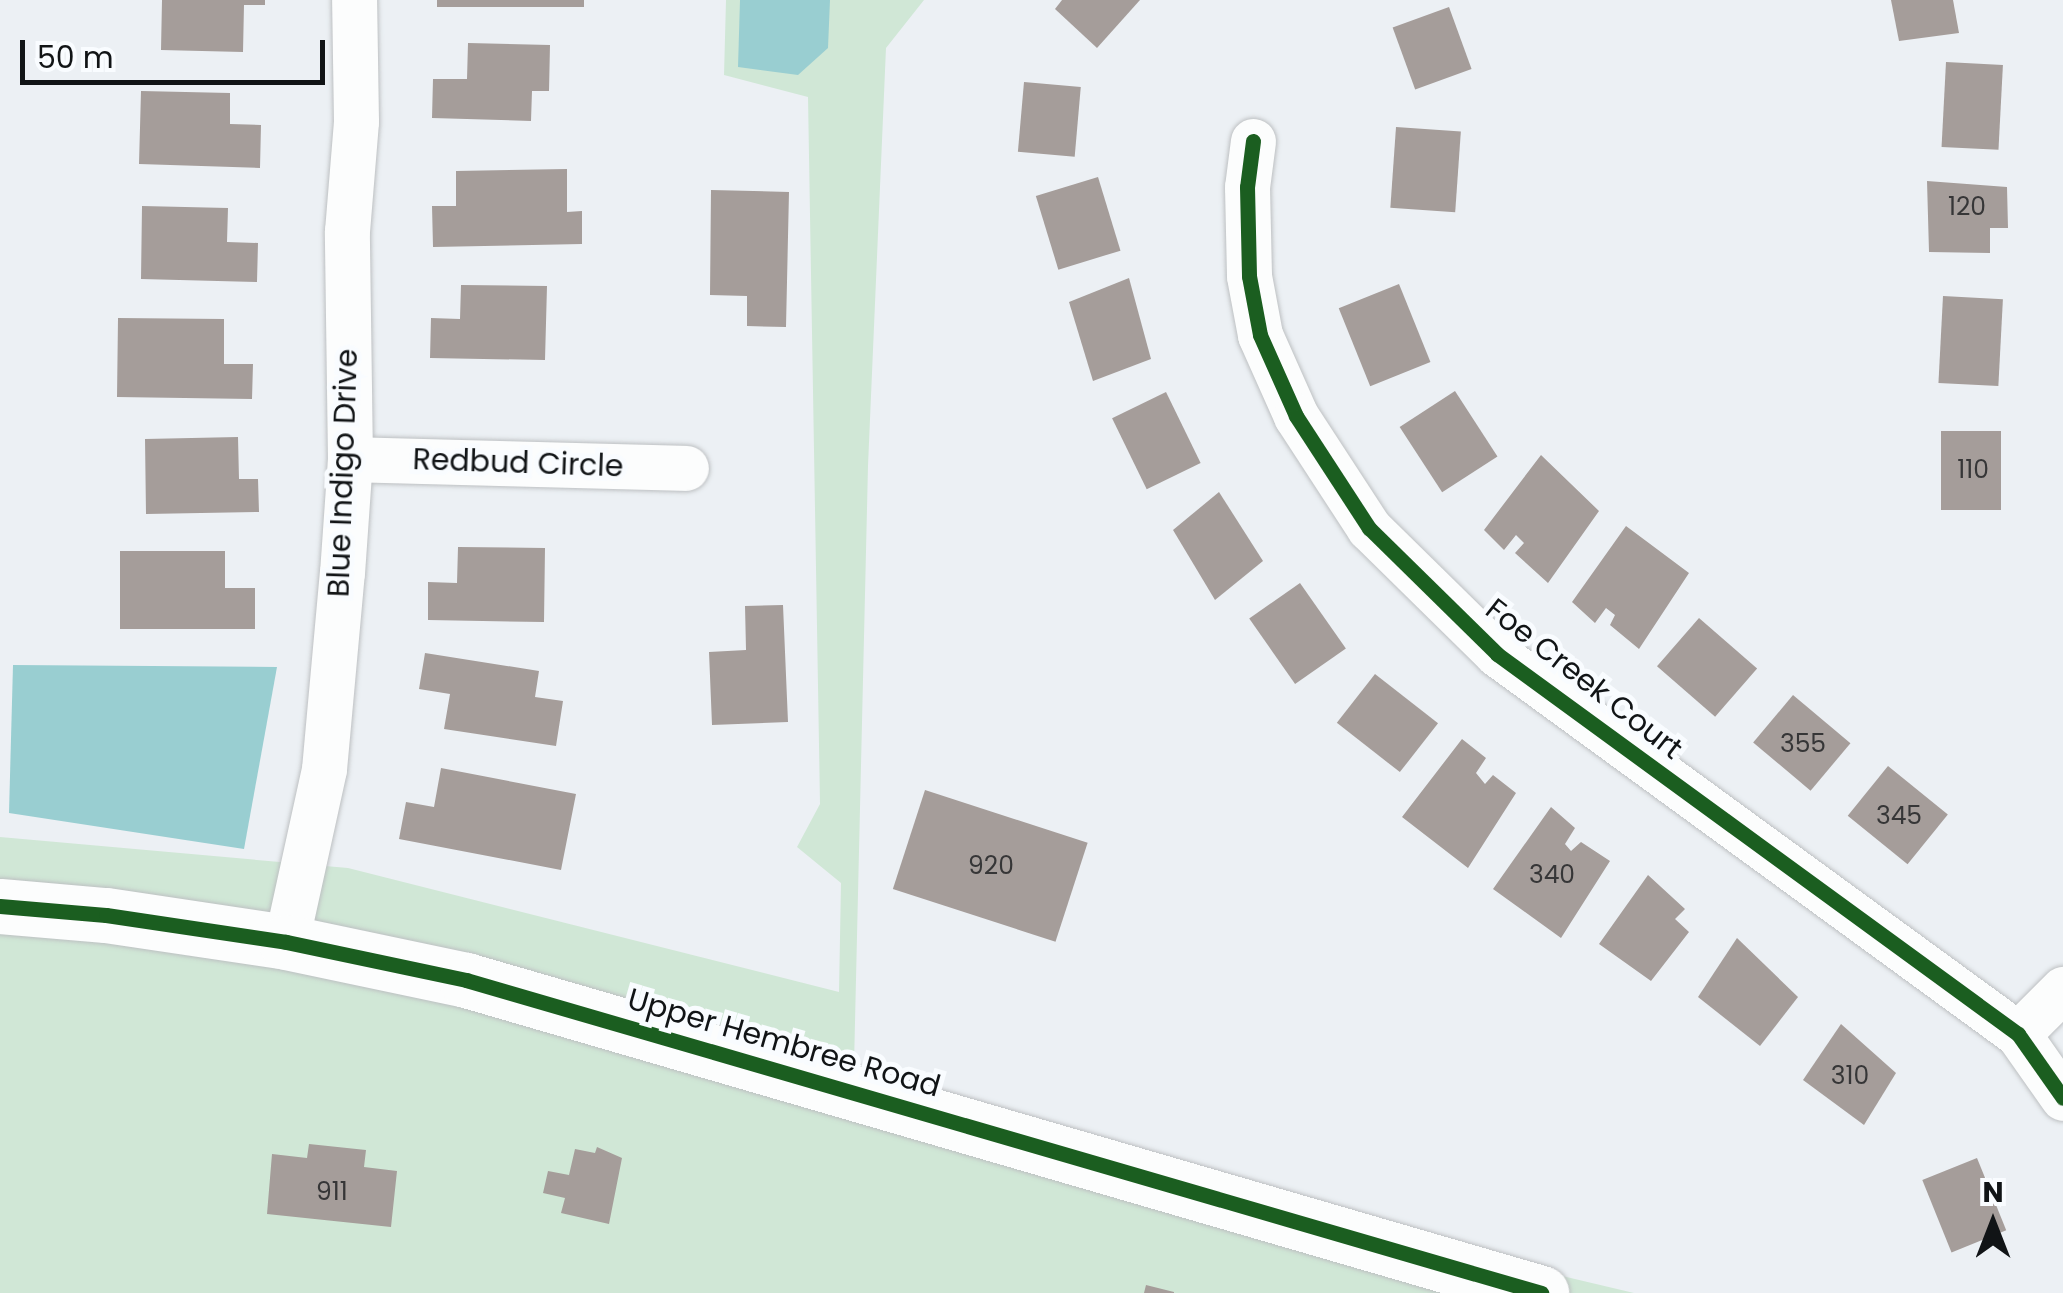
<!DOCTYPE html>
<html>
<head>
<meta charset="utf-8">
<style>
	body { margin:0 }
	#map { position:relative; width:2063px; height:1293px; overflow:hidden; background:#ecf0f4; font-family:Poppins,sans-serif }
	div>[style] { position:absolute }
	.green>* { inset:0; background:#d0e7d6 }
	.water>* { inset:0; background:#99ced1 }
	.building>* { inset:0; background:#a59d9a; transform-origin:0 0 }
	.roads { filter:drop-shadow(0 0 2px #bdc0c2) drop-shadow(0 0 2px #bdc0c2) }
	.street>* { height:45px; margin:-22.5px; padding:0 22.5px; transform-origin:22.5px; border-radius:22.5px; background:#fcfdfd }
	.secondary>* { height:55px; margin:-27.5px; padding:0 27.5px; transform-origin:27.5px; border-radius:27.5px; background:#fcfdfd }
	.cycleway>* { height:15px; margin:-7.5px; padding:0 7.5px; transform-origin:7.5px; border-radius:7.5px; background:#1b5e20 }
	span { translate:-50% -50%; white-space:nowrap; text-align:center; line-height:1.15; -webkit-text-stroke:10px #f9fcff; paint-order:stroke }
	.number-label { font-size:25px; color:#363637 }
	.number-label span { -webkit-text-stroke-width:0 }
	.street-label { font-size:30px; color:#111416 }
	.north { position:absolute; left:1943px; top:1173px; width:100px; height:100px; -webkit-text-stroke:8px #f9fcff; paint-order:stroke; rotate:0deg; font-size:28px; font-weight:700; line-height:40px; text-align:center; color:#111416 }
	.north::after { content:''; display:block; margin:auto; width:35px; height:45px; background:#111416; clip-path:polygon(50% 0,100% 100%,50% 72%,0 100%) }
	.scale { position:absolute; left:20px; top:40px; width:305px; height:45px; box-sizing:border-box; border:5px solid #111416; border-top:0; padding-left:12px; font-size:30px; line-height:35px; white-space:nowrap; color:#111416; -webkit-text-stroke:8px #f9fcff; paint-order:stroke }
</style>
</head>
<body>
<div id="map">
	<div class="green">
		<div style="clip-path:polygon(726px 0,924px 0,886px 48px,868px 466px,853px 1108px,1634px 1293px,0 1293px,0 837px,348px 868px,839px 992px,841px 883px,797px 847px,820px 804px,808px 97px,724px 75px)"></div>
	</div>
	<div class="water">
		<div style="clip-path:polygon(740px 0,830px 0,828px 48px,798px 75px,738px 67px)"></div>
		<div style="clip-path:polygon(13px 665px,277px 667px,244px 849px,9px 813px)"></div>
	</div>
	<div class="building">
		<div style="clip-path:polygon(162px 0,265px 0,265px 5px,244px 5px,243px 52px,161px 50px)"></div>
		<div style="left:437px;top:0;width:147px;height:7px"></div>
		<div style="clip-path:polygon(1062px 0,1140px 0,1097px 48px,1055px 9px)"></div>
		<div style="clip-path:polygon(1891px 0,1953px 0,1959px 33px,1899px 41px)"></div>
		<div style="left:1449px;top:7px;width:66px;height:60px;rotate:70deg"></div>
		<div style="clip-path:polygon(468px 43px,550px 45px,549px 91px,532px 91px,531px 121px,432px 118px,433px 79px,467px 79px)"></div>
		<div style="left:1946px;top:62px;width:57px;height:85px;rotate:3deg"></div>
		<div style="left:1024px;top:82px;width:57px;height:70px;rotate:5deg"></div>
		<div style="clip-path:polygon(141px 91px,230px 93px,230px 124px,261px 125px,260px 168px,139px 164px)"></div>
		<div style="left:1396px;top:127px;width:65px;height:81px;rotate:4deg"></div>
		<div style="clip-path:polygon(567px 169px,567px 212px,582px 211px,582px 244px,433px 247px,432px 206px,456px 206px,456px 171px)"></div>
		<div style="left:1098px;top:177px;width:77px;height:65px;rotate:73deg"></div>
		<div style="clip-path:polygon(1927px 181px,2007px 187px,2008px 228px,1990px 228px,1990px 253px,1929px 252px)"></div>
		<div style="clip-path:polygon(711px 190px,789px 192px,786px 327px,747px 326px,747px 296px,710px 295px)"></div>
		<div style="clip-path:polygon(142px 206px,228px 208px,227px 242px,258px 243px,257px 282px,141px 279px)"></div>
		<div style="clip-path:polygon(1129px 278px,1151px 359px,1093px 381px,1069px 302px)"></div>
		<div style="left:1399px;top:284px;width:84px;height:65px;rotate:68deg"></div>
		<div style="clip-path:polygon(461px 285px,547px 286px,545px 360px,430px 358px,431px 318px,460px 319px)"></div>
		<div style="left:1943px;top:296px;width:60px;height:87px;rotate:3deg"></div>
		<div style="clip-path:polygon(118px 318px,224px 319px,224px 364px,253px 364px,252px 399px,117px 397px)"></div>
		<div style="left:1455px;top:391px;width:78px;height:66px;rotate:57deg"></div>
		<div style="left:1166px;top:392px;width:79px;height:60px;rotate:64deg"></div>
		<div style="left:1941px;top:431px;width:60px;height:79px"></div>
		<div style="clip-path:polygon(238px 437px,239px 479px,258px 479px,259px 512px,146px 514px,145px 439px)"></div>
		<div style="clip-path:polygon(1541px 455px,1599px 511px,1548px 583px,1515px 553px,1524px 543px,1516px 535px,1504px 550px,1484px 530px)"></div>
		<div style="clip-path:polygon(1219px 492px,1263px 561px,1215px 600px,1173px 530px)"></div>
		<div style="clip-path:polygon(1626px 526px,1689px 573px,1639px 649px,1610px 625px,1615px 615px,1606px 608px,1595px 623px,1572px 602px)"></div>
		<div style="clip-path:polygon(458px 547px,545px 548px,544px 622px,428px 620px,428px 582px,457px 583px)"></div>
		<div style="clip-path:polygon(120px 551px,225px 551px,225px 588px,255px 588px,255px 629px,120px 629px)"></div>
		<div style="left:1300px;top:583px;width:80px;height:62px;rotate:55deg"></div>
		<div style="clip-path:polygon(783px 605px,788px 722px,712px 725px,709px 652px,746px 650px,745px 606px)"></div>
		<div style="left:1699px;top:618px;width:77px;height:64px;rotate:41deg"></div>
		<div style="clip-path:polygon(425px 653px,539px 671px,535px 697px,563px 701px,556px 746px,444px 729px,450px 694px,419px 689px)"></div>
		<div style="left:1375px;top:674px;width:80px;height:62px;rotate:38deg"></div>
		<div style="left:1793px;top:695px;width:75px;height:62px;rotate:40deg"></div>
		<div style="clip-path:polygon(1462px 739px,1486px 758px,1476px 773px,1485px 784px,1493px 775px,1516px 793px,1468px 868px,1402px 817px)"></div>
		<div style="left:1888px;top:766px;width:77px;height:64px;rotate:39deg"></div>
		<div style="clip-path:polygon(441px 768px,576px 794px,561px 870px,399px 839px,406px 802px,434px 807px)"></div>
		<div style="left:925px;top:790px;width:171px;height:104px;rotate:18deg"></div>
		<div style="clip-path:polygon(1551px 807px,1575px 828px,1565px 844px,1571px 851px,1581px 842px,1610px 861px,1561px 938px,1493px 889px)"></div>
		<div style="clip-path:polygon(1648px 875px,1685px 909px,1675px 919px,1689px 932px,1651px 981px,1599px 944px)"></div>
		<div style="clip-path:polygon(1737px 938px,1798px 997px,1760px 1046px,1698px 997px)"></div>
		<div style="clip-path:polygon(1841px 1024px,1896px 1073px,1864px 1125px,1803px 1080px)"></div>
		<div style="clip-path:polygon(309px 1144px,366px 1150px,364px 1167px,397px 1171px,391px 1227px,267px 1214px,272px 1154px,307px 1158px)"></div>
		<div style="clip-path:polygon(597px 1147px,622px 1158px,609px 1224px,561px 1213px,565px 1198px,543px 1193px,548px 1171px,569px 1175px,575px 1149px,595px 1153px)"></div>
		<div style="left:1977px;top:1158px;width:78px;height:59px;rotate:68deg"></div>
		<div style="clip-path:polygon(1146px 1285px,1174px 1292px,1174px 1293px,1144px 1293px)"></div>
	</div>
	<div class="roads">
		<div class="street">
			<div style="left:1253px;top:141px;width:46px;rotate:97.4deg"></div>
			<div style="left:1247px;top:187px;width:89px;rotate:88.7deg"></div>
			<div style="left:1249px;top:276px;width:60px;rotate:79.4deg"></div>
			<div style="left:1260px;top:335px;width:89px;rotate:66deg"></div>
			<div style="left:1296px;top:416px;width:134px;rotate:56.9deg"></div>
			<div style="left:1369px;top:528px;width:180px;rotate:44.5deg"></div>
			<div style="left:1497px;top:654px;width:645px;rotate:36.11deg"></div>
			<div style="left:2018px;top:1034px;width:78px;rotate:54.9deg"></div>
			<div style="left:350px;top:459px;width:336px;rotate:1.5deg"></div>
			<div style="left:286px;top:942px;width:177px;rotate:-77.6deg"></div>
			<div style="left:324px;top:769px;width:197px;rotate:-84.8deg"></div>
			<div style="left:342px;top:573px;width:114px;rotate:-86deg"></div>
			<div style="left:350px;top:459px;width:228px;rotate:-90.8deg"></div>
			<div style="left:347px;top:231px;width:110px;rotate:-85.3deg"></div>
			<div style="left:356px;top:121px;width:121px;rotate:-90.9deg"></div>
			<div style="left:2018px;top:1034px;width:64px;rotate:-45deg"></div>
		</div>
		<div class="secondary">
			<div style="left:0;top:906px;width:106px;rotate:4.9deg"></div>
			<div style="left:106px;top:915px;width:182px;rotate:8.5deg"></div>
			<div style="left:286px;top:942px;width:184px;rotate:11.9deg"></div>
			<div style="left:466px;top:980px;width:1120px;rotate:16.23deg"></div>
		</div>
	</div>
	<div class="cycleway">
		<div style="left:1253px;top:141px;width:46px;rotate:97.4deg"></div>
		<div style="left:1247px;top:187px;width:89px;rotate:88.7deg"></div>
		<div style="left:1249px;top:276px;width:60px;rotate:79.4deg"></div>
		<div style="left:1260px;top:335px;width:89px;rotate:66deg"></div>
		<div style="left:1296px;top:416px;width:134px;rotate:56.9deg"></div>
		<div style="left:1369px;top:528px;width:180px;rotate:44.5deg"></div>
		<div style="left:1497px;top:654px;width:645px;rotate:36.11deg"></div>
		<div style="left:2018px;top:1034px;width:78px;rotate:54.9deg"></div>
		<div style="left:0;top:906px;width:106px;rotate:4.9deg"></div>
		<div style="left:106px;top:915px;width:182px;rotate:8.5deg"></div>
		<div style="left:286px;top:942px;width:184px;rotate:11.9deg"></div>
		<div style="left:466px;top:980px;width:1120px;rotate:16.23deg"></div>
	</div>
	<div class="number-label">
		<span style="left:1967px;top:207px">120</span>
		<span style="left:1973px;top:470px">110</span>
		<span style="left:1803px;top:744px">355</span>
		<span style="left:1899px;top:816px">345</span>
		<span style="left:991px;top:866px">920</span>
		<span style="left:1552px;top:875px">340</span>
		<span style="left:1850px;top:1076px">310</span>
		<span style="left:332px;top:1192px">911</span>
	</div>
	<div class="street-label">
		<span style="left:518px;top:463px;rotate:2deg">Redbud Circle</span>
		<span style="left:343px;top:473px;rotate:-88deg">Blue Indigo Drive</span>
		<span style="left:1584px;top:679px;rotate:38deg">Foe Creek Court</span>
		<span style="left:784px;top:1043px;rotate:16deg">Upper Hembree Road</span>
	</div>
	<div class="north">N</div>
	<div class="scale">50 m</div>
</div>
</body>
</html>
